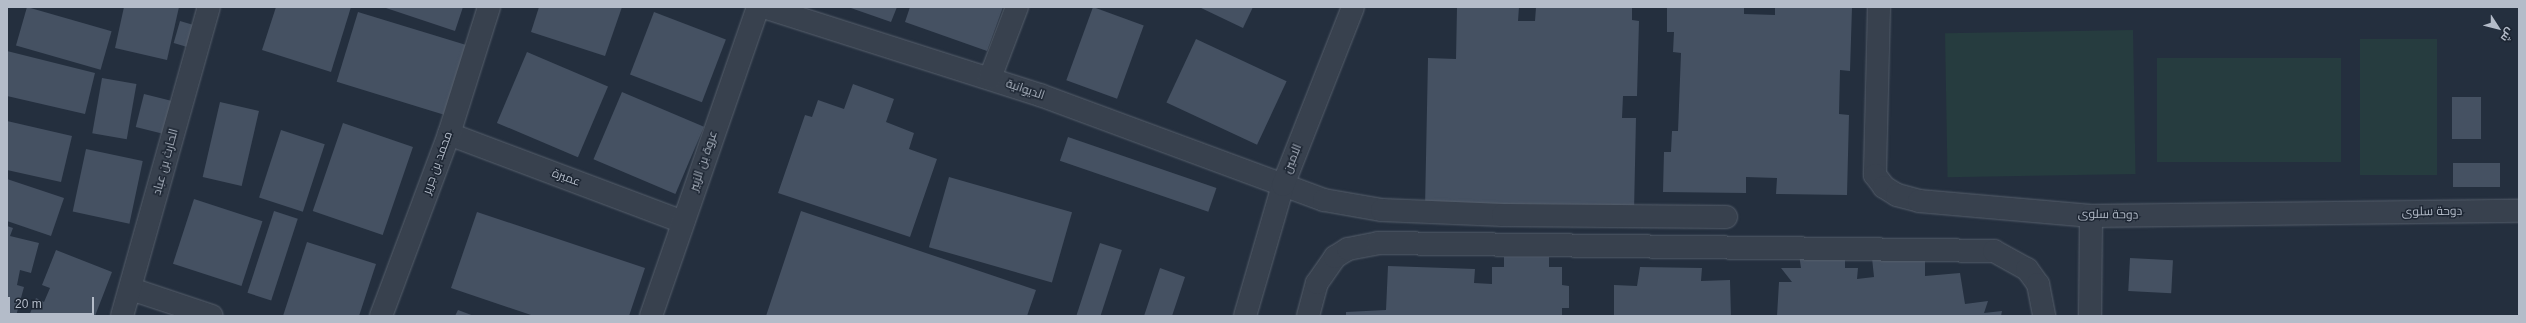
<!DOCTYPE html>
<html>
<head>
<meta charset="utf-8">
<style>
	body { margin:0 }
	#map { position:relative; width:2526px; height:323px; overflow:hidden; background:#242f3e; font-family:Arial,Cairo,sans-serif }
	div>[style] { position:absolute }
	.green>* { inset:0; background:#263c3f; transform-origin:0 0 }
	.building>* { inset:0; background:#455162; transform-origin:0 0 }
	.roads { filter:drop-shadow(0 0 1px #565f6c) drop-shadow(0 0 1px #565f6c) }
	.minor>* { height:22px; margin:-11px; padding:0 11px; transform-origin:11px; border-radius:11px; background:#38414e }
	span { translate:-50% -50%; white-space:nowrap; text-align:center; line-height:1.15; -webkit-text-stroke:3px #1d2633; paint-order:stroke }
	.street-label { font-size:12px; color:#b4bcc9 }
	.frame { position:absolute; inset:0; border:8px solid #b4bcc9; pointer-events:none }
	.north { position:absolute; left:2478px; top:8px; width:40px; height:40px; -webkit-text-stroke:3px #1d2633; paint-order:stroke; rotate:126deg; font-size:11px; font-weight:700; line-height:16px; text-align:center; color:#b4bcc9 }
	.north::after { content:''; display:block; margin:auto; width:14px; height:18px; background:#b4bcc9; clip-path:polygon(50% 0,100% 100%,50% 72%,0 100%) }
	.scale { position:absolute; left:8px; top:297px; width:86px; height:18px; box-sizing:border-box; border:2px solid #b4bcc9; border-top:0; padding-left:5px; font-size:12px; line-height:14px; white-space:nowrap; color:#b4bcc9; -webkit-text-stroke:3px #1d2633; paint-order:stroke }
</style>
</head>
<body>
<div id="map">
	<div class="green">
		<div style="left:2133px;top:30px;width:144px;height:188px;rotate:89deg"></div>
		<div style="left:2360px;top:39px;width:77px;height:136px"></div>
		<div style="left:2157px;top:58px;width:184px;height:104px"></div>
	</div>
	<div class="building">
		<div style="left:27px;top:7px;width:88px;height:40px;rotate:16deg"></div>
		<div style="clip-path:polygon(124px 7px,179px 7px,167px 60px,115px 48px)"></div>
		<div style="clip-path:polygon(276px 7px,351px 7px,331px 72px,262px 50px)"></div>
		<div style="clip-path:polygon(383px 7px,463px 7px,455px 31px)"></div>
		<div style="clip-path:polygon(539px 7px,622px 7px,605px 56px,531px 32px)"></div>
		<div style="clip-path:polygon(848px 7px,897px 7px,891px 22px)"></div>
		<div style="clip-path:polygon(910px 7px,1003px 7px,987px 51px,905px 22px)"></div>
		<div style="left:1093px;top:7px;width:54px;height:78px;rotate:20deg"></div>
		<div style="clip-path:polygon(1199px 7px,1253px 7px,1243px 28px)"></div>
		<div style="clip-path:polygon(1457px 7px,1519px 7px,1518px 21px,1535px 21px,1536px 7px,1632px 7px,1632px 20px,1639px 21px,1637px 96px,1623px 96px,1622px 118px,1636px 118px,1634px 212px,1425px 208px,1428px 58px,1456px 59px)"></div>
		<div style="clip-path:polygon(1667px 7px,1744px 7px,1744px 14px,1775px 15px,1775px 7px,1852px 7px,1850px 71px,1840px 70px,1839px 114px,1849px 115px,1847px 195px,1776px 194px,1777px 178px,1746px 177px,1746px 193px,1663px 192px,1664px 152px,1671px 152px,1672px 131px,1678px 131px,1681px 53px,1673px 52px,1674px 32px,1667px 32px)"></div>
		<div style="left:358px;top:12px;width:114px;height:73px;rotate:17deg"></div>
		<div style="left:654px;top:12px;width:77px;height:67px;rotate:21deg"></div>
		<div style="left:180px;top:21px;width:15px;height:23px;rotate:16deg"></div>
		<div style="left:1196px;top:39px;width:100px;height:70px;rotate:25deg"></div>
		<div style="clip-path:polygon(7px 51px,95px 73px,85px 114px,7px 96px)"></div>
		<div style="left:527px;top:52px;width:88px;height:77px;rotate:23deg"></div>
		<div style="left:102px;top:78px;width:35px;height:56px;rotate:10deg"></div>
		<div style="clip-path:polygon(853px 84px,894px 99px,886px 122px,914px 133px,909px 149px,937px 159px,910px 237px,778px 193px,805px 115px,812px 117px,818px 100px,844px 109px)"></div>
		<div style="left:622px;top:92px;width:89px;height:73px;rotate:23deg"></div>
		<div style="left:144px;top:94px;width:30px;height:34px;rotate:14deg"></div>
		<div style="left:2452px;top:97px;width:29px;height:42px"></div>
		<div style="left:220px;top:102px;width:40px;height:77px;rotate:13deg"></div>
		<div style="clip-path:polygon(7px 121px,72px 136px,61px 182px,7px 170px)"></div>
		<div style="left:343px;top:123px;width:74px;height:93px;rotate:19deg"></div>
		<div style="left:281px;top:130px;width:46px;height:71px;rotate:18deg"></div>
		<div style="left:1068px;top:137px;width:157px;height:25px;rotate:19deg"></div>
		<div style="left:86px;top:149px;width:58px;height:64px;rotate:12deg"></div>
		<div style="left:2453px;top:163px;width:47px;height:24px"></div>
		<div style="left:949px;top:177px;width:128px;height:73px;rotate:16deg"></div>
		<div style="clip-path:polygon(7px 179px,64px 198px,51px 236px,7px 221px)"></div>
		<div style="left:194px;top:199px;width:72px;height:68px;rotate:18deg"></div>
		<div style="left:274px;top:211px;width:25px;height:86px;rotate:18deg"></div>
		<div style="clip-path:polygon(801px 211px,1036px 290px,1027px 316px,766px 316px)"></div>
		<div style="clip-path:polygon(477px 212px,645px 268px,629px 316px,534px 316px,451px 288px)"></div>
		<div style="clip-path:polygon(7px 226px,13px 228px,10px 236px,39px 243px,31px 273px,20px 270px,17px 285px,24px 287px,16px 316px,7px 315px)"></div>
		<div style="clip-path:polygon(307px 242px,376px 264px,359px 316px,283px 316px)"></div>
		<div style="left:1100px;top:243px;width:23px;height:77px;rotate:18deg"></div>
		<div style="clip-path:polygon(56px 250px,112px 272px,95px 316px,29px 316px,36px 298px,44px 302px,50px 288px,42px 285px)"></div>
		<div style="clip-path:polygon(1799px 254px,1845px 258px,1845px 268px,1858px 268px,1857px 279px,1874px 277px,1872px 258px,1925px 259px,1925px 276px,1960px 273px,1965px 304px,1988px 301px,1984px 313px,2002px 311px,2001px 316px,1777px 316px,1779px 282px,1792px 282px,1781px 268px,1801px 268px)"></div>
		<div style="clip-path:polygon(1504px 257px,1549px 257px,1549px 267px,1562px 267px,1562px 285px,1569px 286px,1569px 308px,1562px 308px,1562px 316px,1346px 316px,1346px 312px,1386px 310px,1388px 266px,1475px 269px,1474px 283px,1492px 284px,1492px 267px,1504px 267px)"></div>
		<div style="left:2130px;top:258px;width:43px;height:33px;rotate:3deg"></div>
		<div style="clip-path:polygon(1640px 267px,1702px 268px,1701px 281px,1730px 280px,1731px 316px,1614px 316px,1614px 285px,1637px 286px)"></div>
		<div style="clip-path:polygon(1160px 268px,1185px 277px,1172px 316px,1144px 316px)"></div>
		<div style="clip-path:polygon(458px 310px,474px 316px,455px 316px)"></div>
	</div>
	<div class="roads">
		<div class="minor">
			<div style="left:764px;top:7px;width:290px;rotate:17.7deg"></div>
			<div style="left:1040px;top:95px;width:303px;rotate:20.3deg"></div>
			<div style="left:1324px;top:200px;width:59px;rotate:9.8deg"></div>
			<div style="left:1382px;top:210px;width:121px;rotate:2.4deg"></div>
			<div style="left:1503px;top:215px;width:223px;rotate:0.5deg"></div>
			<div style="left:1879px;top:7px;width:168px;rotate:91.4deg"></div>
			<div style="left:1875px;top:175px;width:15px;rotate:53deg"></div>
			<div style="left:1884px;top:187px;width:15px;rotate:32deg"></div>
			<div style="left:1897px;top:195px;width:23px;rotate:15deg"></div>
			<div style="left:1919px;top:201px;width:173px;rotate:5deg"></div>
			<div style="left:2091px;top:216px;width:428px;rotate:-0.7deg"></div>
			<div style="left:990px;top:78px;width:76px;rotate:-69.2deg"></div>
			<div style="left:449px;top:134px;width:250px;rotate:20.6deg"></div>
			<div style="left:131px;top:289px;width:85px;rotate:18.4deg"></div>
			<div style="left:122px;top:316px;width:321px;rotate:-74.3deg"></div>
			<div style="left:381px;top:316px;width:194px;rotate:-69.5deg"></div>
			<div style="left:449px;top:134px;width:133px;rotate:-72.5deg"></div>
			<div style="left:651px;top:316px;width:327px;rotate:-70.9deg"></div>
			<div style="left:1245px;top:316px;width:136px;rotate:-73.8deg"></div>
			<div style="left:1283px;top:185px;width:191px;rotate:-68.5deg"></div>
			<div style="left:1308px;top:316px;width:34px;rotate:-75deg"></div>
			<div style="left:1317px;top:283px;width:32px;rotate:-55deg"></div>
			<div style="left:1335px;top:257px;width:15px;rotate:-32deg"></div>
			<div style="left:1348px;top:249px;width:31px;rotate:-11deg"></div>
			<div style="left:1378px;top:243px;width:616px;rotate:0.74deg"></div>
			<div style="left:1994px;top:251px;width:38px;rotate:29deg"></div>
			<div style="left:2027px;top:269px;width:19px;rotate:54deg"></div>
			<div style="left:2038px;top:284px;width:33px;rotate:79deg"></div>
			<div style="left:2090px;top:316px;width:100px;rotate:-89.4deg"></div>
		</div>
	</div>
	<div class="street-label">
		<span style="left:1025px;top:90px;rotate:19deg">الديوانية</span>
		<span style="left:1293px;top:159px;rotate:-68deg">الامين</span>
		<span style="left:704px;top:161px;rotate:-71deg">عروة بن الزبير</span>
		<span style="left:166px;top:162px;rotate:-75deg">الحارث بن عباد</span>
		<span style="left:438px;top:163px;rotate:-70deg">محمد بن جرير</span>
		<span style="left:566px;top:178px;rotate:20deg">عميرة</span>
		<span style="left:2432px;top:212px;rotate:-1deg">دوحة سلوى</span>
		<span style="left:2108px;top:215px;rotate:1deg">دوحة سلوى</span>
	</div>
	<div class="frame"></div>
	<div class="north">ش</div>
	<div class="scale">20 m</div>
</div>
</body>
</html>
